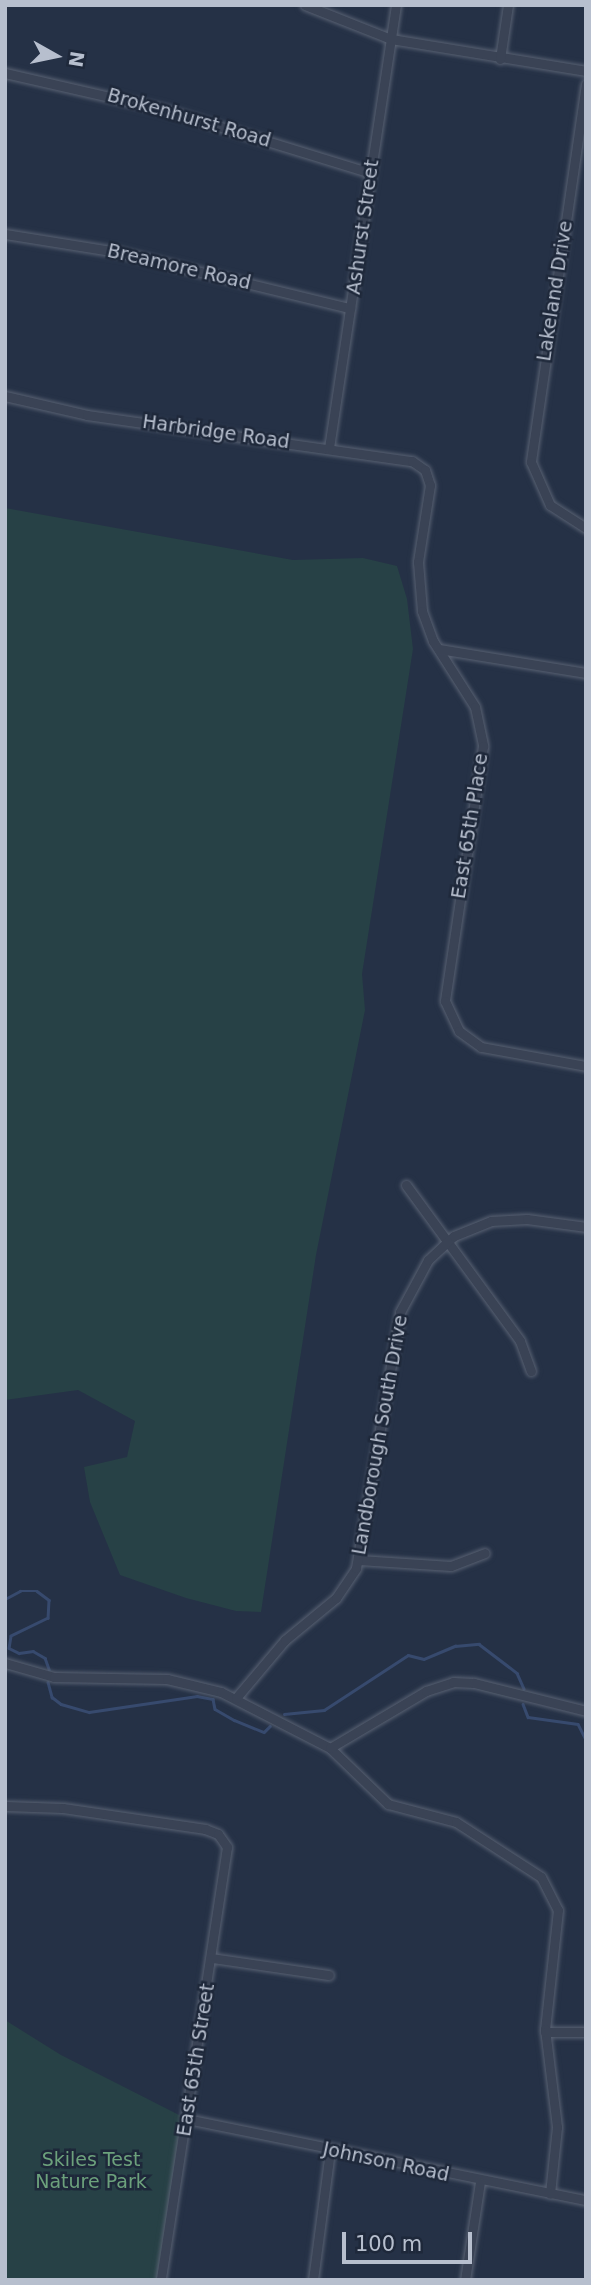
<!DOCTYPE html>
<html>
<head>
<meta charset="utf-8">
<style>
	body { margin:0 }
	#map { position:relative; width:591px; height:2285px; overflow:hidden; background:#253146; font-family:"DejaVu Sans",sans-serif }
	div>[style] { position:absolute }
	.green>* { inset:0; background:#274146 }
	.stream>* { height:2.5px; margin:-1.25px; padding:0 1.25px; transform-origin:1.25px; border-radius:1.25px; background:#374a6e }
	.roads { filter:drop-shadow(0 0 2px #586172) drop-shadow(0 0 2px #586172) }
	.minor>* { height:9px; margin:-4.5px; padding:0 4.5px; transform-origin:4.5px; border-radius:4.5px; background:#3a4355 }
	span { translate:-50% -50%; white-space:nowrap; text-align:center; line-height:1.15; -webkit-text-stroke:5px #1e283a; paint-order:stroke }
	.street-label { font-size:19px; color:#b7bfce }
	.park-label { font-size:19px; color:#6ca17c }
	.frame { position:absolute; inset:0; border:7px solid #b7bfce; pointer-events:none }
	.north { position:absolute; left:21px; top:21px; width:70px; height:70px; -webkit-text-stroke:5px #1e283a; paint-order:stroke; rotate:99deg; font-size:19px; font-weight:700; line-height:28px; text-align:center; color:#b7bfce }
	.north::after { content:''; display:block; margin:auto; width:24px; height:32px; background:#b7bfce; clip-path:polygon(50% 0,100% 100%,50% 72%,0 100%) }
	.scale { position:absolute; left:342px; top:2232px; width:130px; height:32px; box-sizing:border-box; border:4px solid #b7bfce; border-top:0; padding-left:9px; font-size:21px; line-height:24px; white-space:nowrap; color:#b7bfce; -webkit-text-stroke:5px #1e283a; paint-order:stroke }
</style>
</head>
<body>
<div id="map">
	<div class="green">
		<div style="clip-path:polygon(5px 508px,293px 560px,363px 558px,397px 566px,407px 599px,413px 649px,362px 974px,365px 1010px,316px 1255px,261px 1612px,236px 1611px,186px 1598px,120px 1575px,90px 1502px,84px 1467px,127px 1457px,135px 1421px,78px 1390px,5px 1400px)"></div>
		<div style="clip-path:polygon(5px 2020px,61px 2055px,187px 2119px,161px 2280px,5px 2280px)"></div>
	</div>
	<div class="stream">
		<div style="left:5px;top:1599px;width:17px;rotate:-28deg"></div>
		<div style="left:20px;top:1591px;width:17px"></div>
		<div style="left:37px;top:1591px;width:15px;rotate:37deg"></div>
		<div style="left:49px;top:1600px;width:18px;rotate:93deg"></div>
		<div style="left:48px;top:1618px;width:41px;rotate:154.1deg"></div>
		<div style="left:11px;top:1636px;width:12px;rotate:99deg"></div>
		<div style="left:9px;top:1648px;width:11px;rotate:27deg"></div>
		<div style="left:19px;top:1653px;width:14px;rotate:-8deg"></div>
		<div style="left:33px;top:1651px;width:14px;rotate:30deg"></div>
		<div style="left:45px;top:1658px;width:12px;rotate:70deg"></div>
		<div style="left:48px;top:1682px;width:16px;rotate:75deg"></div>
		<div style="left:52px;top:1697px;width:11px;rotate:38deg"></div>
		<div style="left:61px;top:1704px;width:29px;rotate:16deg"></div>
		<div style="left:89px;top:1712px;width:109px;rotate:-8.4deg"></div>
		<div style="left:197px;top:1696px;width:16px;rotate:11deg"></div>
		<div style="left:213px;top:1699px;width:10px;rotate:79deg"></div>
		<div style="left:215px;top:1709px;width:22px;rotate:30deg"></div>
		<div style="left:234px;top:1720px;width:32px;rotate:22deg"></div>
		<div style="left:264px;top:1732px;width:8px;rotate:-45deg"></div>
		<div style="left:523px;top:1704px;width:14px;rotate:69deg"></div>
		<div style="left:528px;top:1717px;width:50px;rotate:8deg"></div>
		<div style="left:578px;top:1724px;width:18px;rotate:63deg"></div>
		<div style="left:284px;top:1714px;width:40px;rotate:-5.7deg"></div>
		<div style="left:324px;top:1710px;width:100px;rotate:-33.2deg"></div>
		<div style="left:408px;top:1655px;width:16px;rotate:14deg"></div>
		<div style="left:424px;top:1659px;width:34px;rotate:-23deg"></div>
		<div style="left:455px;top:1646px;width:24px;rotate:-5deg"></div>
		<div style="left:479px;top:1644px;width:48px;rotate:37.3deg"></div>
		<div style="left:517px;top:1673px;width:17px;rotate:66deg"></div>
	</div>
	<div class="roads">
		<div class="minor">
			<div style="left:305px;top:5px;width:92px;rotate:21.6deg"></div>
			<div style="left:391px;top:39px;width:198px;rotate:9.3deg"></div>
			<div style="left:500px;top:59px;width:55px;rotate:-81.6deg"></div>
			<div style="left:5px;top:73px;width:165px;rotate:12.9deg"></div>
			<div style="left:166px;top:110px;width:214px;rotate:17.1deg"></div>
			<div style="left:586px;top:84px;width:382px;rotate:98.3deg"></div>
			<div style="left:531px;top:462px;width:47px;rotate:66.2deg"></div>
			<div style="left:550px;top:505px;width:43px;rotate:32.6deg"></div>
			<div style="left:5px;top:234px;width:114px;rotate:9.1deg"></div>
			<div style="left:118px;top:252px;width:239px;rotate:13.6deg"></div>
			<div style="left:5px;top:396px;width:84px;rotate:13deg"></div>
			<div style="left:87px;top:415px;width:328px;rotate:8.1deg"></div>
			<div style="left:412px;top:461px;width:16px;rotate:35deg"></div>
			<div style="left:425px;top:470px;width:16px;rotate:72deg"></div>
			<div style="left:430px;top:485px;width:78px;rotate:98.9deg"></div>
			<div style="left:418px;top:562px;width:49px;rotate:85.3deg"></div>
			<div style="left:422px;top:611px;width:32px;rotate:70deg"></div>
			<div style="left:433px;top:641px;width:78px;rotate:57.5deg"></div>
			<div style="left:475px;top:707px;width:40px;rotate:78deg"></div>
			<div style="left:483px;top:746px;width:258px;rotate:98.5deg"></div>
			<div style="left:445px;top:1001px;width:33px;rotate:65deg"></div>
			<div style="left:459px;top:1031px;width:27px;rotate:36deg"></div>
			<div style="left:481px;top:1047px;width:107px;rotate:10.3deg"></div>
			<div style="left:329px;top:448px;width:448px;rotate:-81.4deg"></div>
			<div style="left:439px;top:649px;width:149px;rotate:9.3deg"></div>
			<div style="left:406px;top:1185px;width:193px;rotate:53.8deg"></div>
			<div style="left:520px;top:1341px;width:32px;rotate:70deg"></div>
			<div style="left:359px;top:1560px;width:92px;rotate:3.7deg"></div>
			<div style="left:451px;top:1566px;width:36px;rotate:-21deg"></div>
			<div style="left:5px;top:1663px;width:51px;rotate:15.9deg"></div>
			<div style="left:54px;top:1677px;width:113px;rotate:1deg"></div>
			<div style="left:167px;top:1679px;width:56px;rotate:13.5deg"></div>
			<div style="left:221px;top:1692px;width:123px;rotate:27.2deg"></div>
			<div style="left:330px;top:1748px;width:81px;rotate:44deg"></div>
			<div style="left:388px;top:1804px;width:70px;rotate:14.8deg"></div>
			<div style="left:456px;top:1822px;width:101px;rotate:32.9deg"></div>
			<div style="left:541px;top:1877px;width:37px;rotate:63deg"></div>
			<div style="left:558px;top:1910px;width:120px;rotate:96.2deg"></div>
			<div style="left:545px;top:2029px;width:99px;rotate:83deg"></div>
			<div style="left:557px;top:2127px;width:67px;rotate:96deg"></div>
			<div style="left:236px;top:1698px;width:76px;rotate:-49.8deg"></div>
			<div style="left:285px;top:1640px;width:66px;rotate:-39.5deg"></div>
			<div style="left:336px;top:1598px;width:36px;rotate:-56deg"></div>
			<div style="left:356px;top:1568px;width:260px;rotate:-80.2deg"></div>
			<div style="left:400px;top:1312px;width:59px;rotate:-61.7deg"></div>
			<div style="left:428px;top:1260px;width:35px;rotate:-43deg"></div>
			<div style="left:454px;top:1236px;width:40px;rotate:-22deg"></div>
			<div style="left:491px;top:1221px;width:36px;rotate:-3deg"></div>
			<div style="left:527px;top:1219px;width:60px;rotate:7.7deg"></div>
			<div style="left:330px;top:1748px;width:112px;rotate:-30.7deg"></div>
			<div style="left:426px;top:1691px;width:28px;rotate:-18deg"></div>
			<div style="left:453px;top:1682px;width:21px;rotate:3deg"></div>
			<div style="left:474px;top:1683px;width:115px;rotate:14deg"></div>
			<div style="left:5px;top:1806px;width:58px;rotate:2deg"></div>
			<div style="left:63px;top:1808px;width:144px;rotate:8.4deg"></div>
			<div style="left:205px;top:1829px;width:14px;rotate:21deg"></div>
			<div style="left:218px;top:1834px;width:16px;rotate:55deg"></div>
			<div style="left:227px;top:1847px;width:438px;rotate:98.7deg"></div>
			<div style="left:212px;top:1958px;width:118px;rotate:8.3deg"></div>
			<div style="left:545px;top:2032px;width:41px"></div>
			<div style="left:187px;top:2119px;width:407px;rotate:11.5deg"></div>
			<div style="left:313px;top:2280px;width:131px;rotate:-82.5deg"></div>
			<div style="left:465px;top:2280px;width:99px;rotate:-81.3deg"></div>
		</div>
	</div>
	<div class="street-label">
		<span style="left:189px;top:118px;rotate:16deg">Brokenhurst Road</span>
		<span style="left:363px;top:227px;rotate:-82deg">Ashurst Street</span>
		<span style="left:179px;top:267px;rotate:13deg">Breamore Road</span>
		<span style="left:555px;top:291px;rotate:-81deg">Lakeland Drive</span>
		<span style="left:216px;top:432px;rotate:8deg">Harbridge Road</span>
		<span style="left:470px;top:826px;rotate:-81deg">East 65th Place</span>
		<span style="left:380px;top:1435px;rotate:-80deg">Landborough South Drive</span>
		<span style="left:196px;top:2060px;rotate:-81deg">East 65th Street</span>
		<span style="left:386px;top:2162px;rotate:12deg">Johnson Road</span>
	</div>
	<div class="park-label">
		<span style="left:91px;top:2171px">Skiles Test<br>Nature Park</span>
	</div>
	<div class="frame"></div>
	<div class="north">N</div>
	<div class="scale">100 m</div>
</div>
</body>
</html>
